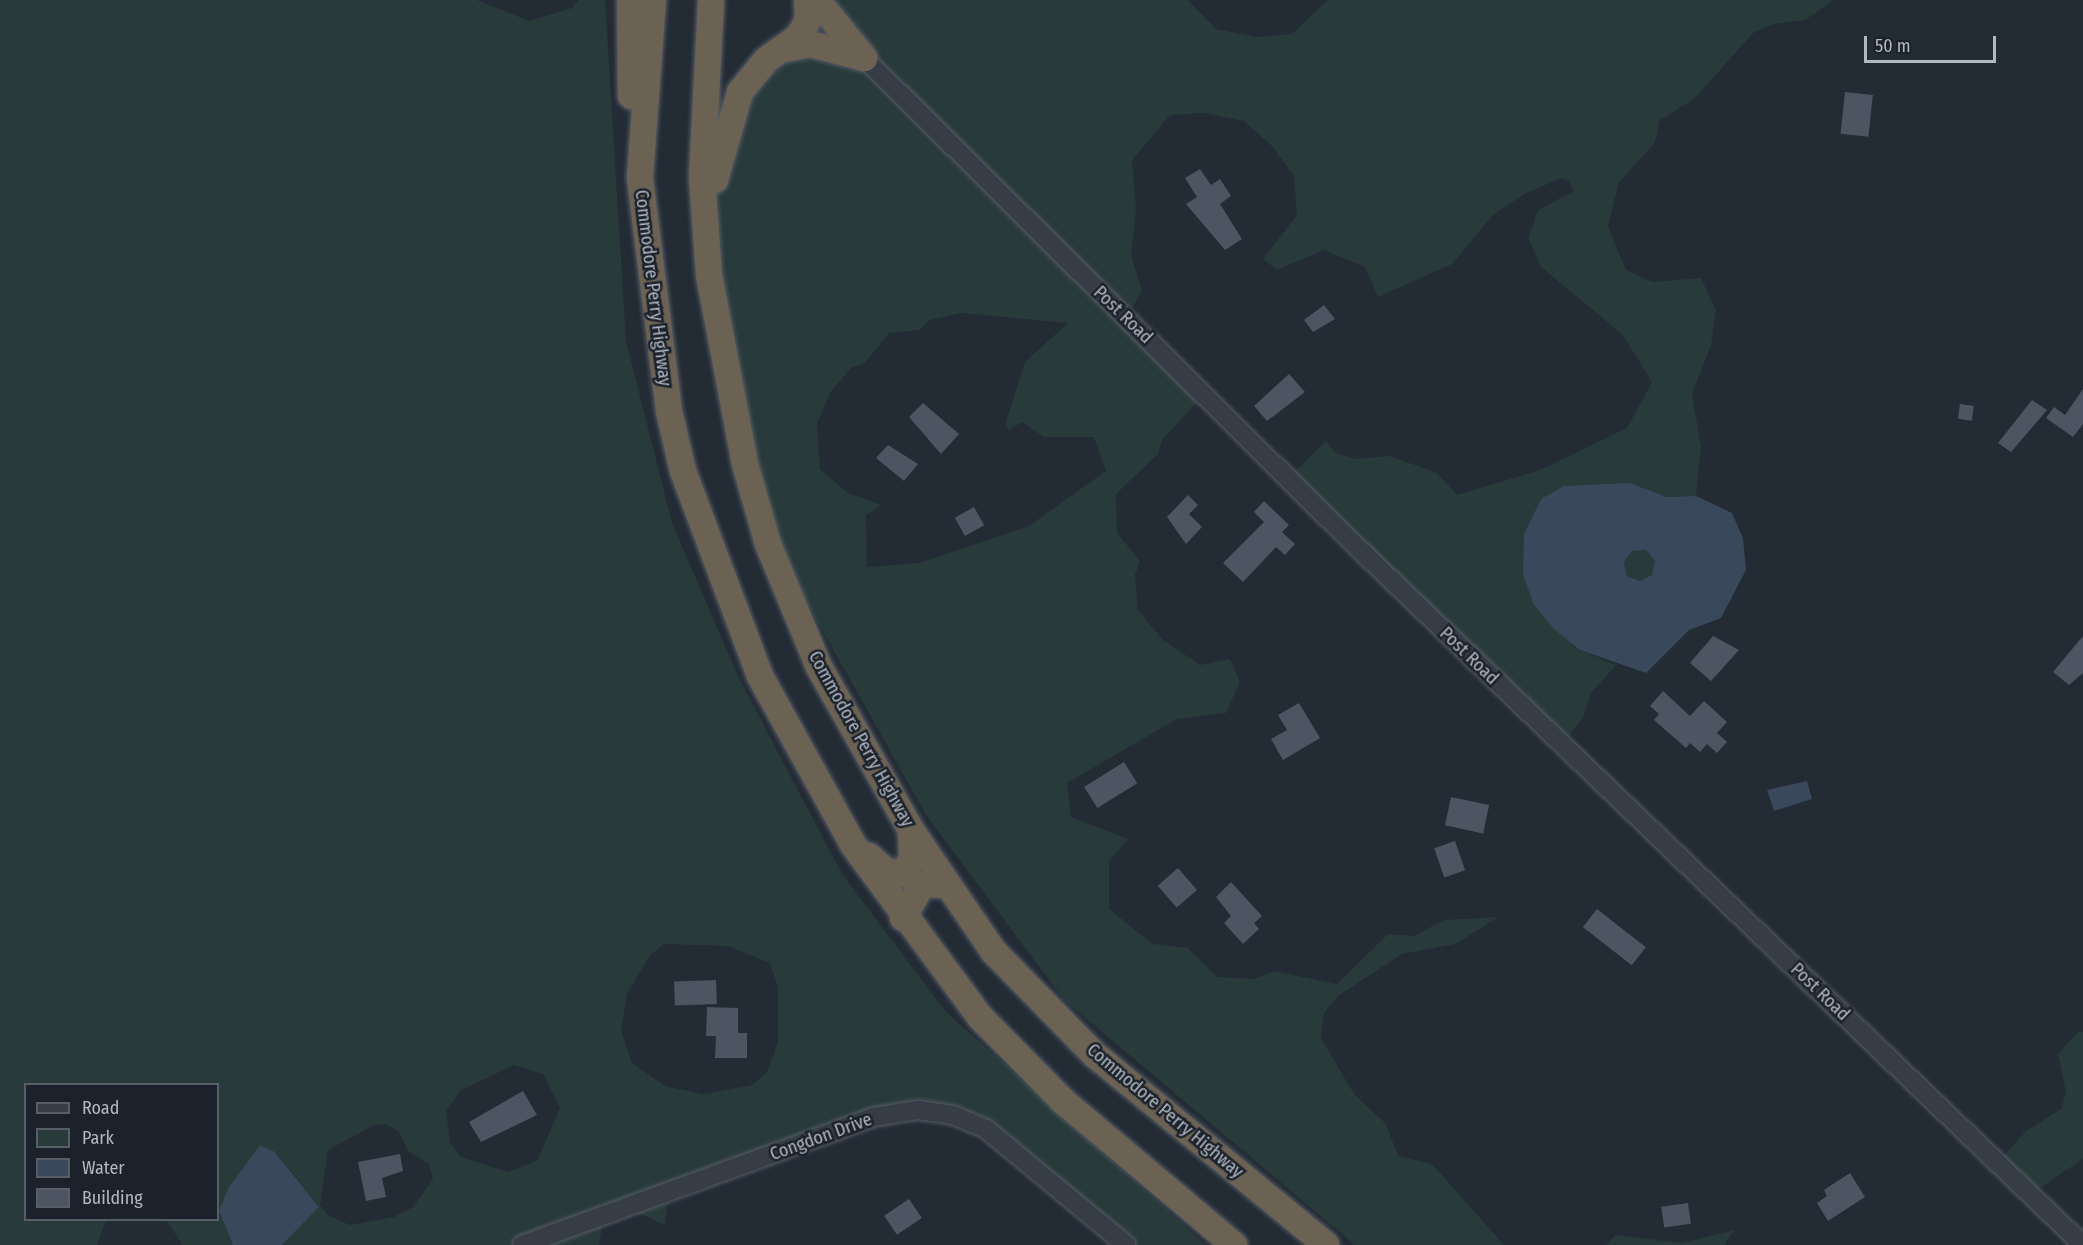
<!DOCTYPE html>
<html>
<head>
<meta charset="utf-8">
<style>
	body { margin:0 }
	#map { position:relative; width:2083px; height:1245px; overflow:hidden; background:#232b35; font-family:"Fira Sans Condensed",sans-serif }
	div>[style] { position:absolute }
	.green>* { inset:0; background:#293a3a }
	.water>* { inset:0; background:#3a485c }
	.building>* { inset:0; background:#4c5561; transform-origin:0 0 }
	.roads { filter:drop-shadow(0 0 2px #545b64) drop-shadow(0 0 2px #545b64) }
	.minor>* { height:18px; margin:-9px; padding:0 9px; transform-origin:9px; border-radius:9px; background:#363d46 }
	.highway>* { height:26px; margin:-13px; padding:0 13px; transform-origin:13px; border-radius:13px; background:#6b6254 }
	span { translate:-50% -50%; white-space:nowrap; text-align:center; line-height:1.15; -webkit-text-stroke:5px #1c222b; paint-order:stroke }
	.street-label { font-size:18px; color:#b1b8c2 }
	.legend { position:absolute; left:24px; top:1083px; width:195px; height:138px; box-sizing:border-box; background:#1c222b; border:2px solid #585e67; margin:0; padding:8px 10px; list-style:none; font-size:18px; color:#b1b8c2 }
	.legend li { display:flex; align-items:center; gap:12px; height:30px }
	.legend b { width:30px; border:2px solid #585e67 }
	.scale { position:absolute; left:1864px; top:36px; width:132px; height:27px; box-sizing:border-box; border:3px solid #b1b8c2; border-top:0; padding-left:8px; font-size:18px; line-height:21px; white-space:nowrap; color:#b1b8c2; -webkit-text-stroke:4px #1c222b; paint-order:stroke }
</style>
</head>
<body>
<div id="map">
	<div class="green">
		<div style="clip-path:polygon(evenodd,0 0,477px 0,529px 21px,572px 8px,579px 0,605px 0,626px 341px,672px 523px,738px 676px,842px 874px,945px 1011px,1206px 1245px,1125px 1245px,1009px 1147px,913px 1109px,669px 1191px,665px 1225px,624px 1207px,604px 1214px,599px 1245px,282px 1245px,319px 1207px,276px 1152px,219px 1211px,233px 1245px,183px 1245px,166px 1220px,218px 1220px,218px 1084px,26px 1084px,26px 1220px,106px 1220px,97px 1245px,0 1245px,0 0,664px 944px,728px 946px,770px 963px,778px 987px,778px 1042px,767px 1072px,752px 1085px,703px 1094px,665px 1086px,632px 1063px,621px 1030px,627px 994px,650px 955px,664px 944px,0 0,514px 1065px,543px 1074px,560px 1108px,537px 1161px,508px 1172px,461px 1157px,450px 1143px,446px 1111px,461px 1090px,514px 1065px,0 0,386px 1124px,399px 1132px,408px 1151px,429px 1164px,433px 1179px,413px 1207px,394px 1217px,350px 1225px,329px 1216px,320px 1205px,328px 1150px,374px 1125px,386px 1124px)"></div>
		<div style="clip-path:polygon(evenodd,813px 0,1188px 0,1216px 29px,1256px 37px,1292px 34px,1328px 0,1834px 0,1805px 20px,1773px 24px,1753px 33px,1695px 98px,1659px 121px,1655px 143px,1619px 182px,1608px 227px,1626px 270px,1652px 282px,1701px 278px,1716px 310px,1711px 345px,1692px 394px,1701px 447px,1696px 496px,1667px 497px,1630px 483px,1541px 499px,1524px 534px,1555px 630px,1580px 650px,1616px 665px,1591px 693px,1583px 718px,1564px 741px,1288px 479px,1326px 441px,1336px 453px,1356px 459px,1390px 456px,1437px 473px,1457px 495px,1540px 470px,1627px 428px,1652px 382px,1623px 335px,1541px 267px,1528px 238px,1538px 210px,1574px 191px,1569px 182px,1562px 178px,1524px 194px,1493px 215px,1452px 264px,1378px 297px,1365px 267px,1324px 250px,1277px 270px,1263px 259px,1297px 215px,1294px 176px,1272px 146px,1244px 121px,1203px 113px,1170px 115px,1132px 160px,1136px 209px,1131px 255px,1142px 291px,1126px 318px,1201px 398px,1162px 440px,1158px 454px,1116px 494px,1117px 533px,1140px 561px,1135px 575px,1138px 610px,1163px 640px,1200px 665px,1230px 659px,1240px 682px,1226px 713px,1177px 719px,1067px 783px,1071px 817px,1128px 839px,1109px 861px,1109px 909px,1153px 944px,1188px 948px,1217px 977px,1254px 979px,1274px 971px,1337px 984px,1388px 934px,1414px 936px,1444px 920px,1499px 917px,1455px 944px,1402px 954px,1338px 996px,1324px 1013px,1321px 1038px,1354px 1094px,1386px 1124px,1398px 1156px,1432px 1164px,1504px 1245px,1355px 1245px,1064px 1000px,926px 815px,788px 569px,754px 458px,723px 282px,715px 167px,770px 55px,851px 53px,813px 0,961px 313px,1068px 323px,1025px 362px,1005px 425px,1009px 430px,1022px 422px,1044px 437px,1094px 437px,1106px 471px,1029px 526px,919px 563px,867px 567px,866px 515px,881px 505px,846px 492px,820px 469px,817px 424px,831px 391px,852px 367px,864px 364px,889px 333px,920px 330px,929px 320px,961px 313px)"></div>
		<div style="clip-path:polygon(1646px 550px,1655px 561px,1653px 575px,1640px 581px,1627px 576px,1624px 562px,1632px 551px)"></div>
		<div style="clip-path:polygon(2079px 1031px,2083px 1032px,2083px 1159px,2034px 1192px,1998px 1163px,2026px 1131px,2061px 1109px,2066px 1093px,2058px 1054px)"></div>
		<div style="clip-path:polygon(1734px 1230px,1724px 1245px,1605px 1245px,1616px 1235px,1682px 1243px)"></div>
	</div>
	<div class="water">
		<div style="clip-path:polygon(evenodd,1630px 483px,1667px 497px,1696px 496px,1732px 513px,1743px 538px,1746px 570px,1721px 618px,1689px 630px,1646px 673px,1580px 650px,1555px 630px,1534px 605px,1523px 575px,1524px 534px,1541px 499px,1564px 486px,1630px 483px,1646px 550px,1655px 561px,1652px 575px,1640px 581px,1627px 576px,1624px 562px,1632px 551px,1646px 550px)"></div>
		<div style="clip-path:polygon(1807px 781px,1812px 799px,1774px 811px,1767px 790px)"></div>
		<div style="clip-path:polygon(260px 1145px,275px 1152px,319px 1207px,282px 1245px,233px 1245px,219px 1211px,229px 1187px)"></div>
	</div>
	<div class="building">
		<div style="left:1845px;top:92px;width:28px;height:42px;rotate:6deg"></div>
		<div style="clip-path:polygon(1200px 169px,1211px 185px,1220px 179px,1231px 196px,1220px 204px,1242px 239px,1225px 250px,1186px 204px,1197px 197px,1185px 178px)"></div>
		<div style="clip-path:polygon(1324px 305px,1335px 319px,1313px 332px,1304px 320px)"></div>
		<div style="clip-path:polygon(1289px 374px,1305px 392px,1267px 421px,1254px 406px)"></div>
		<div style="clip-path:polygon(2083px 389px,2083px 424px,2073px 437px,2046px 418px,2054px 407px,2065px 415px)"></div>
		<div style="clip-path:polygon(2032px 400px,2047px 410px,2011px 452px,1998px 443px)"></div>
		<div style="clip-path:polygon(923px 403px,959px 434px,941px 454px,909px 417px)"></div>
		<div style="left:1960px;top:404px;width:14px;height:15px;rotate:8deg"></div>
		<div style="clip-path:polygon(888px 445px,918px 464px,904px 481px,876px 458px)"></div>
		<div style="clip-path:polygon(1188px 495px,1198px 505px,1189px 514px,1202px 527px,1186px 544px,1167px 517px)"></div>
		<div style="clip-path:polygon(1264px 501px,1289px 525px,1282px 532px,1295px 544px,1285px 555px,1276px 547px,1243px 582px,1223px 563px,1264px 522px,1254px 512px)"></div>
		<div style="left:974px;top:507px;width:21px;height:22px;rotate:61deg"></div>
		<div style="clip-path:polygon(1713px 636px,1739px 650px,1711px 681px,1690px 663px)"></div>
		<div style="clip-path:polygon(2083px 636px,2083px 673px,2069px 685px,2053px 672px)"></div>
		<div style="clip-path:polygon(1663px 691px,1690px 716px,1704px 701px,1727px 722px,1717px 733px,1727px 742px,1717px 753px,1707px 744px,1700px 752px,1690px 743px,1686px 748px,1654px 720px,1659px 714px,1650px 706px)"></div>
		<div style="clip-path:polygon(1299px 703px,1320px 738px,1283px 760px,1271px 739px,1287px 730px,1278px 715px)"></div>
		<div style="left:1124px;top:762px;width:25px;height:47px;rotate:58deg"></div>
		<div style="left:1451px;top:797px;width:39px;height:29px;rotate:12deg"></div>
		<div style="left:1455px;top:841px;width:31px;height:22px;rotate:71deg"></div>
		<div style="left:1178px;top:868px;width:29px;height:27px;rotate:49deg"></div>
		<div style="clip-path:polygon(1231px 882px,1262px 916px,1254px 923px,1259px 929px,1243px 944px,1224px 923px,1231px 916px,1216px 897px)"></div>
		<div style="left:1597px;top:909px;width:62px;height:23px;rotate:38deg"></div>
		<div style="left:716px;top:980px;width:24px;height:42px;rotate:88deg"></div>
		<div style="clip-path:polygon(707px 1007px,738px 1008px,738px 1033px,747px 1033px,747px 1058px,715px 1058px,716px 1036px,706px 1036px)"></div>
		<div style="clip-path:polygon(523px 1091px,537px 1115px,481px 1142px,469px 1122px)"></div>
		<div style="clip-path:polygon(400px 1154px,403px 1171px,382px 1178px,386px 1197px,366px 1201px,358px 1162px)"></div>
		<div style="clip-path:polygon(1850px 1173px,1865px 1197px,1828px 1221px,1817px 1203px,1827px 1196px,1824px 1190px)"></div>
		<div style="left:909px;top:1199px;width:23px;height:30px;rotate:56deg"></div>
		<div style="left:1688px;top:1203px;width:21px;height:27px;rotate:82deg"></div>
	</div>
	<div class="roads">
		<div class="minor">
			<div style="left:864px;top:58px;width:692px;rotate:44.77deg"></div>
			<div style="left:1355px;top:545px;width:1010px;rotate:43.88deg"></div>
			<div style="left:522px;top:1245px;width:374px;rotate:-20deg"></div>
			<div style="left:873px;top:1117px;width:46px;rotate:-8.8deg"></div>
			<div style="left:918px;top:1110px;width:35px;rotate:8deg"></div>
			<div style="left:953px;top:1115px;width:36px;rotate:23deg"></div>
			<div style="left:986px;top:1129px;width:182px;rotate:39.6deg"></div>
		</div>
		<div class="highway">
			<div style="left:630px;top:0;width:96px;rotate:89.4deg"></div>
			<div style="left:653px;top:0;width:178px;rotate:94.2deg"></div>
			<div style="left:640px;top:178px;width:235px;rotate:82.9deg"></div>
			<div style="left:669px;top:411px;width:62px;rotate:76.9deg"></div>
			<div style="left:683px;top:471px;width:219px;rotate:69.4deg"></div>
			<div style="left:760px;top:676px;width:194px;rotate:61.1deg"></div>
			<div style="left:854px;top:846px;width:212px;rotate:53.6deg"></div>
			<div style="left:980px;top:1017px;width:118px;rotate:45.3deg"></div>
			<div style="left:1063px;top:1101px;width:224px;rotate:40.1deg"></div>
			<div style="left:711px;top:0;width:177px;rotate:92.9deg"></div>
			<div style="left:702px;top:177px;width:98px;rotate:85.9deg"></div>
			<div style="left:709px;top:275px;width:192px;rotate:79.2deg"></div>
			<div style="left:745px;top:464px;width:83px;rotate:74deg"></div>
			<div style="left:768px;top:544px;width:133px;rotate:67.5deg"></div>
			<div style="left:819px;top:667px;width:187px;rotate:60.6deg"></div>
			<div style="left:911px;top:830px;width:148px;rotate:55.8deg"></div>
			<div style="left:994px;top:952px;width:144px;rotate:45.6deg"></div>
			<div style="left:1095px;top:1055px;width:299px;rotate:39.4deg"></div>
			<div style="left:817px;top:0;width:75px;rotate:51deg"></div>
			<div style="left:780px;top:50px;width:24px;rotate:-36deg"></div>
			<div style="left:799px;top:36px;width:18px;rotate:-61deg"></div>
			<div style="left:808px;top:20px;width:20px;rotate:-93deg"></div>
			<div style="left:715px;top:180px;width:91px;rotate:-74.1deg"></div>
			<div style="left:740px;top:92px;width:41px;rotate:-50.9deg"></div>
			<div style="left:766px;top:60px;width:17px;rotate:-36deg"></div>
			<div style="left:780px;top:50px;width:31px;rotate:-11deg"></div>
			<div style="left:810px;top:44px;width:56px;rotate:14.5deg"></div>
			<div style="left:869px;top:856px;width:24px;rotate:42deg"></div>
			<div style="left:887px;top:872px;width:16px;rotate:7deg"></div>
			<div style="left:903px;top:874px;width:17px;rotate:-59deg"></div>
			<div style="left:912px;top:859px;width:29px;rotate:-92deg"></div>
			<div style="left:903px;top:918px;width:39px;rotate:-60deg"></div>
			<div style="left:923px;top:884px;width:21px;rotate:3deg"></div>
		</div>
	</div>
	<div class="street-label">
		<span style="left:653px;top:288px;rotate:83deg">Commodore Perry Highway</span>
		<span style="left:1123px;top:315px;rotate:44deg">Post Road</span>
		<span style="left:1469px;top:656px;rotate:44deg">Post Road</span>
		<span style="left:861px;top:739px;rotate:61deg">Commodore Perry Highway</span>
		<span style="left:1820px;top:992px;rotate:44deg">Post Road</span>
		<span style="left:1165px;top:1111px;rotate:40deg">Commodore Perry Highway</span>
		<span style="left:821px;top:1137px;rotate:-20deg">Congdon Drive</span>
	</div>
	<ul class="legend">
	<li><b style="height:8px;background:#363d46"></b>Road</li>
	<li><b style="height:16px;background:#293a3a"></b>Park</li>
	<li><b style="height:16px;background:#3a485c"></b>Water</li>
	<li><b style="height:16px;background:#4c5561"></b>Building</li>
	</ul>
	<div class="scale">50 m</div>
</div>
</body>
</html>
